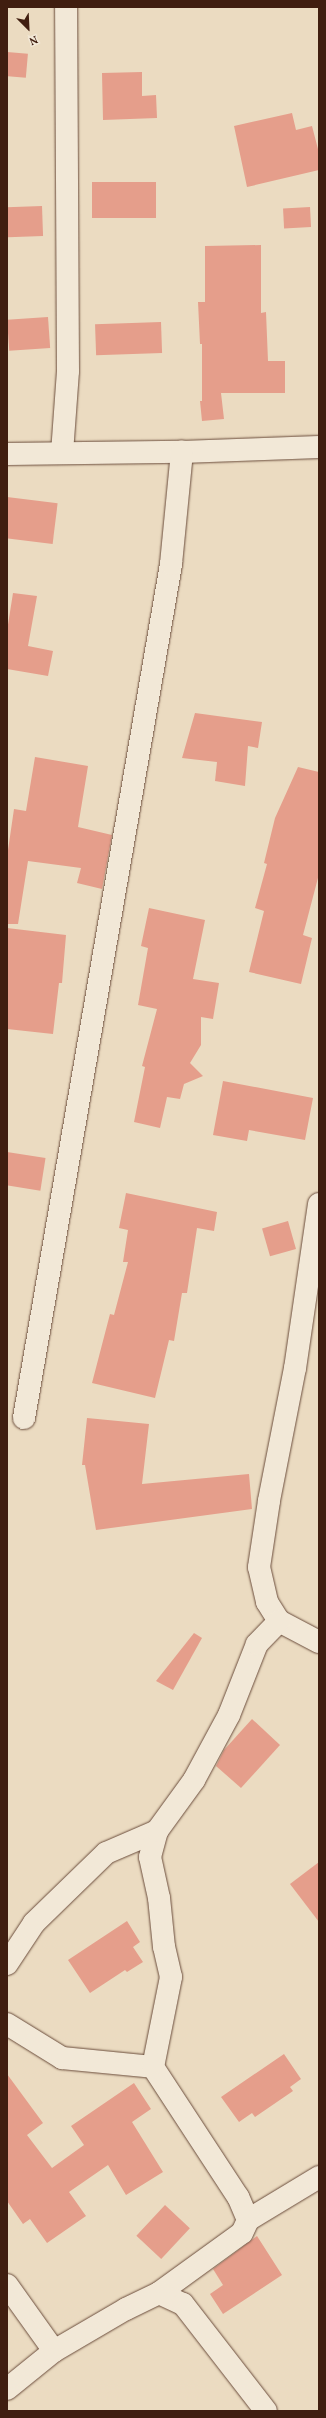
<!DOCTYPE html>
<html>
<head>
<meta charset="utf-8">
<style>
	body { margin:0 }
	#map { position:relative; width:326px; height:2418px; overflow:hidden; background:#ebdbc1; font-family:Vollkorn,serif }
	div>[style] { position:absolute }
	.building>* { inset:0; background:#e59e8b; transform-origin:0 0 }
	.roads { filter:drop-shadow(0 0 1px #6b4d3c) drop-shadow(0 0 1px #6b4d3c) }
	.minor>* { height:22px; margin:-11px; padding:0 11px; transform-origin:11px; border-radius:11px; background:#f2e8d7 }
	span { translate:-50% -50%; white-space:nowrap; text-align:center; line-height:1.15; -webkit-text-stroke:3px #f2e8d7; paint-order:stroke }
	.frame { position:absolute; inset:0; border:8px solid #401e10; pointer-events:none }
	.north { position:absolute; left:8px; top:8px; width:40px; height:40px; -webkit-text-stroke:3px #f2e8d7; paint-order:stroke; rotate:156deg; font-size:11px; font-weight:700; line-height:16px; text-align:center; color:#401e10 }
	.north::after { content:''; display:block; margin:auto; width:14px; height:18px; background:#401e10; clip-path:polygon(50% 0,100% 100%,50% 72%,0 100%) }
</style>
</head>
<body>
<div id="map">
	<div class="building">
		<div style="left:7px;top:52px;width:21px;height:24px;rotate:5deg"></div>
		<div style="clip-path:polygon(142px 72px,142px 96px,156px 95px,157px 118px,103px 120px,102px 73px)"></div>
		<div style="clip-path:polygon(292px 113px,296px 130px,312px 126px,319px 153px,319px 170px,247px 187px,234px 126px)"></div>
		<div style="left:92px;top:182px;width:64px;height:36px"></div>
		<div style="left:42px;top:206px;width:30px;height:35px;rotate:88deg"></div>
		<div style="left:310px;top:207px;width:20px;height:27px;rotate:87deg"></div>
		<div style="clip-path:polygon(261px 245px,261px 313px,266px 312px,268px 361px,285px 361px,285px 393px,221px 393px,224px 419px,202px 421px,200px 401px,202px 401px,202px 344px,200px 344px,198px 302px,205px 302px,205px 246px)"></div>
		<div style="left:48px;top:317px;width:31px;height:41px;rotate:86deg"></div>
		<div style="left:161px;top:322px;width:31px;height:66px;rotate:88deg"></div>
		<div style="left:7px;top:497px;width:51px;height:41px;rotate:7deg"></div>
		<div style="clip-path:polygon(13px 593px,37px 596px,28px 646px,53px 651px,48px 676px,7px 669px,7px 631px)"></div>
		<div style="clip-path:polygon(195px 713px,262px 722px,258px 748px,248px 746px,245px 786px,215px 781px,217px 762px,182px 758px)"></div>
		<div style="clip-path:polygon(35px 757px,88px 766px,78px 827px,112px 835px,102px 889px,77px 883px,81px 868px,28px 861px,18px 924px,7px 924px,7px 857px,14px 809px,26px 811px)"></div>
		<div style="clip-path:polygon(298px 767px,319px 772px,319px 874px,303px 935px,312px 938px,301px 984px,249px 972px,264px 911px,255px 908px,267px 864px,264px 863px,275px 818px)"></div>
		<div style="clip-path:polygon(149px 908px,205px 920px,193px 979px,219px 983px,213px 1019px,201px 1017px,201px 1045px,190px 1063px,203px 1076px,184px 1084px,180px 1099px,167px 1097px,160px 1128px,134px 1122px,145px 1067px,142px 1066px,157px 1009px,138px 1005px,148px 948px,141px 946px)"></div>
		<div style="clip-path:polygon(7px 928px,66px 935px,62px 983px,59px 983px,53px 1034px,7px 1029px)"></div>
		<div style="clip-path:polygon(223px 1081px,313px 1098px,305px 1140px,249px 1130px,247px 1141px,213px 1135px)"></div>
		<div style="left:7px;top:1152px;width:39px;height:33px;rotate:9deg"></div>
		<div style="clip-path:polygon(126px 1193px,217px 1212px,214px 1231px,197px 1228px,187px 1293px,182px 1293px,174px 1341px,169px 1340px,155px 1398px,92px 1383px,110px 1314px,114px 1315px,128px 1262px,123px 1262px,128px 1230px,119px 1228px)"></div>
		<div style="left:288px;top:1221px;width:29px;height:27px;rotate:74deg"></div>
		<div style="clip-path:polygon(87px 1418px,149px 1424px,142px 1484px,249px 1474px,252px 1509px,96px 1530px,85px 1465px,82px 1465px)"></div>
		<div style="clip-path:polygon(194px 1633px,202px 1638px,173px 1690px,156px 1681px)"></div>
		<div style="clip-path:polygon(252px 1719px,280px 1745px,241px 1788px,216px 1766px,224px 1750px)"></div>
		<div style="clip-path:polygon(319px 1862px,319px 1922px,290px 1884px)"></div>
		<div style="clip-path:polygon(127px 1921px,140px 1942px,133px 1947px,143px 1962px,127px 1972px,125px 1970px,90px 1993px,68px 1960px)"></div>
		<div style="clip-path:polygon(284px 2054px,301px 2079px,290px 2087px,293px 2091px,255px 2117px,252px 2113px,239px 2122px,221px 2097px)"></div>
		<div style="clip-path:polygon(7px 2074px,43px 2123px,27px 2135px,52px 2168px,84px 2145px,71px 2126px,134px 2083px,151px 2109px,132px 2122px,163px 2172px,126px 2195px,108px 2165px,69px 2192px,86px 2216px,47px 2243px,30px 2219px,23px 2224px,7px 2201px)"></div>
		<div style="left:165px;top:2205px;width:34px;height:42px;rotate:43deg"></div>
		<div style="clip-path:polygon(257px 2236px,282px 2275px,223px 2314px,210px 2294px,223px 2285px,213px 2269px)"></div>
	</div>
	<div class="roads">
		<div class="minor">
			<div style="left:62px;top:453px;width:82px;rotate:-85.8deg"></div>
			<div style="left:68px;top:371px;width:364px;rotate:-90.3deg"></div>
			<div style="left:7px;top:454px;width:175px;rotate:-0.7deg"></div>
			<div style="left:182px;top:452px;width:137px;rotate:-2.1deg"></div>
			<div style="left:319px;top:1204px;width:166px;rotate:98.3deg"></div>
			<div style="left:295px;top:1368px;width:136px;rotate:101.1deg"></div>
			<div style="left:269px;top:1501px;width:67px;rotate:98.6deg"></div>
			<div style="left:259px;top:1567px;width:36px;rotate:77deg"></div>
			<div style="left:267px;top:1602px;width:22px;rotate:58deg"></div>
			<div style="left:279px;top:1621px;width:45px;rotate:27.7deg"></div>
			<div style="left:24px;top:1418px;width:867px;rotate:-80.23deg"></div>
			<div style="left:171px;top:564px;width:113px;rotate:-84.4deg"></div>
			<div style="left:7px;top:1964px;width:49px;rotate:-56.6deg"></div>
			<div style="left:34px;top:1923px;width:100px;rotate:-44.2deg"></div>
			<div style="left:106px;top:1853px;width:56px;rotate:-23.3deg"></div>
			<div style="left:7px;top:2024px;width:65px;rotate:31.7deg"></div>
			<div style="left:62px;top:2058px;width:91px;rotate:5.6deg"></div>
			<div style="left:248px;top:2220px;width:83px;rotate:-31.2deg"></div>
			<div style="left:7px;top:2285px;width:81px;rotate:54.5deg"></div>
			<div style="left:159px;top:2293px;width:102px;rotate:-35.9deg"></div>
			<div style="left:242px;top:2233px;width:14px;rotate:-65deg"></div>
			<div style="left:248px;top:2220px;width:25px;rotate:-113deg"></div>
			<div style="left:238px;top:2197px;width:155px;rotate:-123.2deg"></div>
			<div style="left:153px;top:2067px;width:92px;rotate:-78.7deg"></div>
			<div style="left:171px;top:1977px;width:31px;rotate:-103deg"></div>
			<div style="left:164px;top:1947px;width:49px;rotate:-95.8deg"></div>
			<div style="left:159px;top:1898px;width:42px;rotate:-102.4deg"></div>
			<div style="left:150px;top:1857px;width:27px;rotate:-75deg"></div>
			<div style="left:157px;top:1831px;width:63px;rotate:-54deg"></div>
			<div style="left:194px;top:1780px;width:74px;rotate:-61.7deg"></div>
			<div style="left:229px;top:1715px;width:76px;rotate:-68.5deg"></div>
			<div style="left:257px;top:1644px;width:32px;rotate:-46deg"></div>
			<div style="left:7px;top:2389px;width:60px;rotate:-39deg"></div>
			<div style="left:54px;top:2351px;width:83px;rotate:-30.3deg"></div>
			<div style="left:126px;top:2309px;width:37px;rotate:-26deg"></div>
			<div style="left:159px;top:2293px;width:26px;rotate:25deg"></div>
			<div style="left:183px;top:2304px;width:135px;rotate:52.2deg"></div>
		</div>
	</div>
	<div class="frame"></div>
	<div class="north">N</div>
</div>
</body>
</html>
